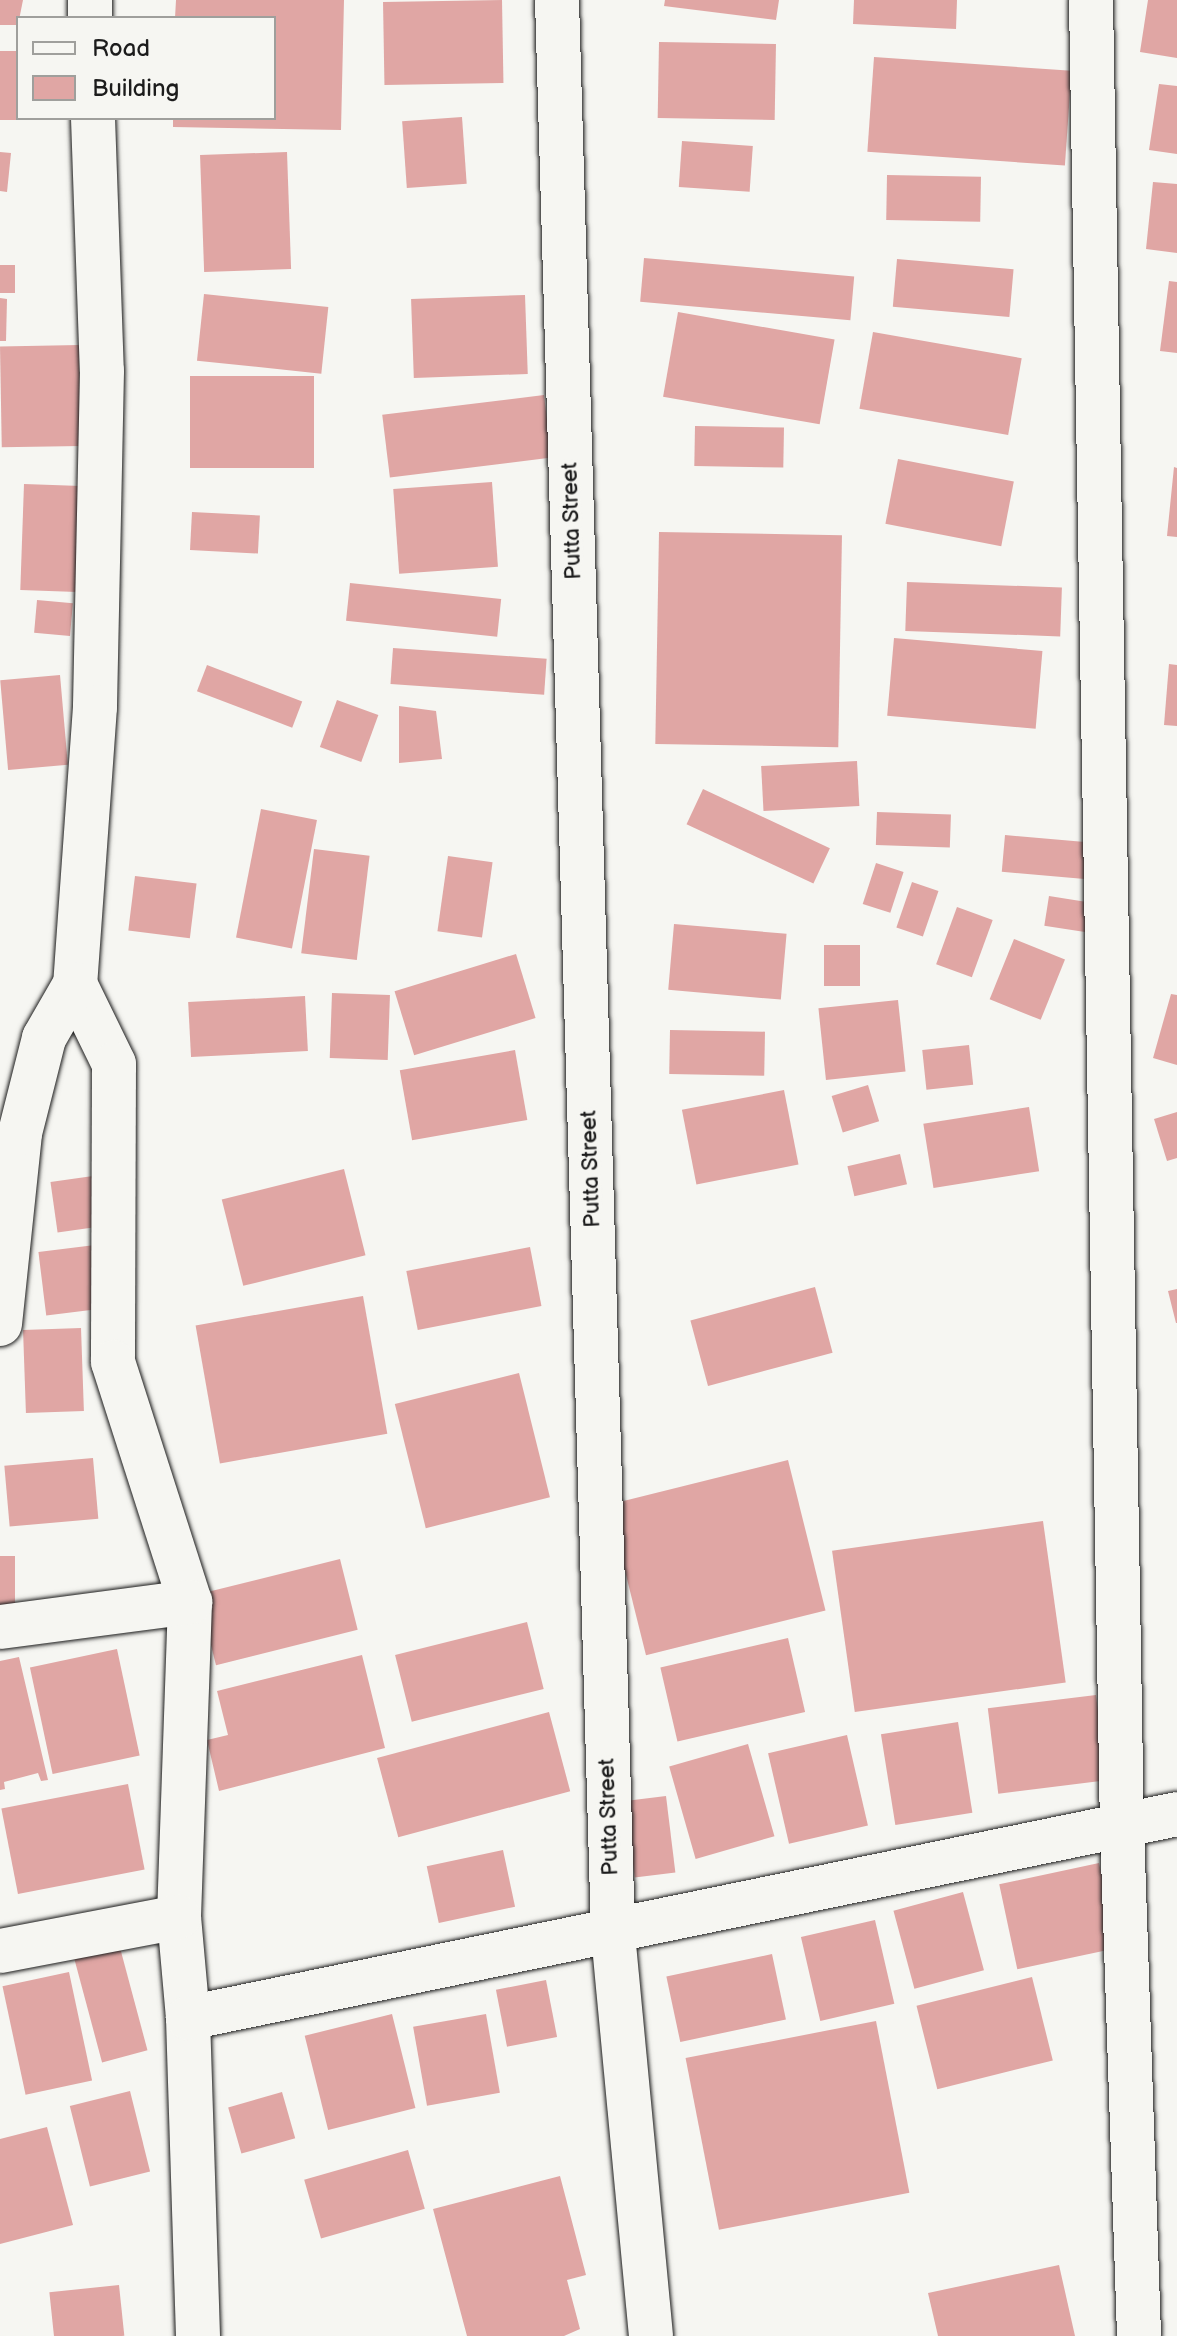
<!DOCTYPE html>
<html>
<head>
<meta charset="utf-8">
<style>
	body { margin:0 }
	#map { position:relative; width:1177px; height:2336px; overflow:hidden; background:#f6f6f2; font-family:"Balsamiq Sans",sans-serif }
	div>[style] { position:absolute }
	.building>* { inset:0; background:#e0a6a4; transform-origin:0 0 }
	.roads { filter:drop-shadow(0 0 2px #1c1c1c) drop-shadow(0 0 2px #1c1c1c) }
	.minor>* { height:44px; margin:-22px; padding:0 22px; transform-origin:22px; border-radius:22px; background:#f6f6f2 }
	span { translate:-50% -50%; white-space:nowrap; text-align:center; line-height:1.15; -webkit-text-stroke:7px #f6f6f2; paint-order:stroke }
	.street-label { font-size:22px; color:#1c1c1c }
	.legend { position:absolute; left:16px; top:16px; width:260px; height:104px; box-sizing:border-box; background:#f6f6f2; border:2px solid #9f9f9c; margin:0; padding:10px 14px; list-style:none; font-size:24px; color:#1c1c1c }
	.legend li { display:flex; align-items:center; gap:16px; height:40px }
	.legend b { width:40px; border:2px solid #9f9f9c }
</style>
</head>
<body>
<div id="map">
	<div class="building">
		<div style="clip-path:polygon(0 0,23px 0,18px 25px,0 25px)"></div>
		<div style="clip-path:polygon(176px 0,344px 0,341px 130px,173px 127px,173px 118px,274px 118px,274px 18px,175px 18px)"></div>
		<div style="left:502px;top:0;width:83px;height:119px;rotate:89deg"></div>
		<div style="clip-path:polygon(665px 0,779px 0,776px 20px,664px 6px)"></div>
		<div style="clip-path:polygon(854px 0,957px 0,956px 29px,853px 24px)"></div>
		<div style="clip-path:polygon(1148px 0,1177px 0,1177px 58px,1140px 52px)"></div>
		<div style="left:659px;top:42px;width:117px;height:76px;rotate:1deg"></div>
		<div style="left:18px;top:51px;width:69px;height:18px;rotate:90deg"></div>
		<div style="left:874px;top:57px;width:198px;height:95px;rotate:4deg"></div>
		<div style="clip-path:polygon(1159px 84px,1177px 86px,1177px 154px,1149px 150px)"></div>
		<div style="left:462px;top:117px;width:67px;height:60px;rotate:86deg"></div>
		<div style="left:682px;top:141px;width:71px;height:46px;rotate:4deg"></div>
		<div style="clip-path:polygon(0 152px,11px 153px,7px 192px,0 191px)"></div>
		<div style="left:287px;top:152px;width:117px;height:87px;rotate:88deg"></div>
		<div style="left:887px;top:175px;width:94px;height:45px;rotate:1deg"></div>
		<div style="clip-path:polygon(1153px 182px,1177px 184px,1177px 253px,1146px 249px)"></div>
		<div style="left:644px;top:258px;width:211px;height:44px;rotate:5deg"></div>
		<div style="left:897px;top:259px;width:117px;height:48px;rotate:5deg"></div>
		<div style="left:0;top:265px;width:15px;height:28px"></div>
		<div style="clip-path:polygon(1169px 281px,1177px 282px,1177px 353px,1160px 351px)"></div>
		<div style="left:204px;top:294px;width:125px;height:67px;rotate:6deg"></div>
		<div style="left:525px;top:295px;width:79px;height:114px;rotate:88deg"></div>
		<div style="clip-path:polygon(0 298px,7px 299px,6px 341px,0 341px)"></div>
		<div style="left:678px;top:312px;width:159px;height:86px;rotate:10deg"></div>
		<div style="left:873px;top:332px;width:151px;height:78px;rotate:10deg"></div>
		<div style="left:79px;top:345px;width:101px;height:79px;rotate:89deg"></div>
		<div style="left:190px;top:376px;width:124px;height:92px"></div>
		<div style="left:544px;top:395px;width:63px;height:163px;rotate:83deg"></div>
		<div style="left:695px;top:426px;width:89px;height:40px;rotate:1deg"></div>
		<div style="left:898px;top:459px;width:118px;height:66px;rotate:11deg"></div>
		<div style="clip-path:polygon(1174px 467px,1177px 468px,1177px 537px,1167px 536px)"></div>
		<div style="left:492px;top:482px;width:85px;height:99px;rotate:86deg"></div>
		<div style="left:24px;top:484px;width:57px;height:106px;rotate:2deg"></div>
		<div style="left:192px;top:512px;width:68px;height:38px;rotate:3deg"></div>
		<div style="left:659px;top:532px;width:183px;height:212px;rotate:1deg"></div>
		<div style="left:907px;top:582px;width:155px;height:49px;rotate:2deg"></div>
		<div style="left:350px;top:583px;width:152px;height:38px;rotate:6deg"></div>
		<div style="left:37px;top:600px;width:36px;height:33px;rotate:5deg"></div>
		<div style="left:894px;top:638px;width:149px;height:78px;rotate:5deg"></div>
		<div style="left:393px;top:648px;width:154px;height:36px;rotate:4deg"></div>
		<div style="clip-path:polygon(1169px 664px,1177px 665px,1177px 726px,1164px 725px)"></div>
		<div style="left:207px;top:665px;width:102px;height:28px;rotate:21deg"></div>
		<div style="left:60px;top:675px;width:90px;height:60px;rotate:85deg"></div>
		<div style="left:337px;top:700px;width:44px;height:50px;rotate:20deg"></div>
		<div style="clip-path:polygon(399px 706px,436px 711px,442px 759px,399px 763px)"></div>
		<div style="left:857px;top:761px;width:45px;height:96px;rotate:87deg"></div>
		<div style="left:703px;top:789px;width:140px;height:39px;rotate:25deg"></div>
		<div style="left:261px;top:809px;width:57px;height:131px;rotate:11deg"></div>
		<div style="left:877px;top:812px;width:74px;height:33px;rotate:2deg"></div>
		<div style="left:1005px;top:835px;width:86px;height:37px;rotate:5deg"></div>
		<div style="left:314px;top:849px;width:56px;height:105px;rotate:7deg"></div>
		<div style="left:448px;top:856px;width:45px;height:76px;rotate:8deg"></div>
		<div style="left:876px;top:863px;width:29px;height:43px;rotate:18deg"></div>
		<div style="left:135px;top:876px;width:62px;height:55px;rotate:7deg"></div>
		<div style="left:912px;top:882px;width:28px;height:48px;rotate:19deg"></div>
		<div style="left:1049px;top:896px;width:51px;height:30px;rotate:9deg"></div>
		<div style="left:957px;top:907px;width:38px;height:61px;rotate:20deg"></div>
		<div style="left:674px;top:924px;width:113px;height:66px;rotate:5deg"></div>
		<div style="left:1014px;top:939px;width:55px;height:65px;rotate:22deg"></div>
		<div style="left:824px;top:945px;width:36px;height:41px"></div>
		<div style="left:516px;top:954px;width:67px;height:127px;rotate:73deg"></div>
		<div style="left:332px;top:993px;width:58px;height:65px;rotate:2deg"></div>
		<div style="clip-path:polygon(1171px 994px,1177px 995px,1177px 1065px,1153px 1058px)"></div>
		<div style="left:305px;top:996px;width:55px;height:117px;rotate:87deg"></div>
		<div style="left:898px;top:1000px;width:72px;height:80px;rotate:84deg"></div>
		<div style="left:670px;top:1030px;width:95px;height:44px;rotate:1deg"></div>
		<div style="left:969px;top:1045px;width:40px;height:47px;rotate:84deg"></div>
		<div style="left:515px;top:1050px;width:71px;height:117px;rotate:80deg"></div>
		<div style="left:868px;top:1085px;width:38px;height:38px;rotate:73deg"></div>
		<div style="left:784px;top:1090px;width:76px;height:104px;rotate:79deg"></div>
		<div style="left:1029px;top:1107px;width:65px;height:107px;rotate:81deg"></div>
		<div style="clip-path:polygon(1177px 1112px,1177px 1158px,1167px 1161px,1154px 1119px)"></div>
		<div style="left:900px;top:1154px;width:31px;height:54px;rotate:77deg"></div>
		<div style="left:344px;top:1169px;width:89px;height:126px;rotate:76deg"></div>
		<div style="left:100px;top:1175px;width:51px;height:50px;rotate:82deg"></div>
		<div style="left:95px;top:1245px;width:64px;height:57px;rotate:83deg"></div>
		<div style="left:530px;top:1247px;width:60px;height:126px;rotate:79deg"></div>
		<div style="left:815px;top:1287px;width:68px;height:129px;rotate:75deg"></div>
		<div style="clip-path:polygon(1177px 1289px,1177px 1323px,1176px 1323px,1168px 1291px)"></div>
		<div style="left:363px;top:1296px;width:140px;height:170px;rotate:80deg"></div>
		<div style="left:81px;top:1328px;width:83px;height:58px;rotate:88deg"></div>
		<div style="left:519px;top:1373px;width:128px;height:128px;rotate:76deg"></div>
		<div style="left:93px;top:1458px;width:61px;height:89px;rotate:85deg"></div>
		<div style="left:788px;top:1460px;width:155px;height:185px;rotate:76deg"></div>
		<div style="left:1043px;top:1521px;width:163px;height:213px;rotate:82deg"></div>
		<div style="left:0;top:1556px;width:15px;height:51px"></div>
		<div style="left:340px;top:1559px;width:73px;height:146px;rotate:76deg"></div>
		<div style="left:527px;top:1622px;width:69px;height:136px;rotate:76deg"></div>
		<div style="left:788px;top:1638px;width:76px;height:131px;rotate:77deg"></div>
		<div style="left:117px;top:1649px;width:109px;height:89px;rotate:78deg"></div>
		<div style="clip-path:polygon(362px 1655px,385px 1748px,219px 1791px,207px 1740px,228px 1735px,217px 1691px)"></div>
		<div style="clip-path:polygon(19px 1657px,48px 1780px,41px 1781px,38px 1773px,4px 1782px,5px 1789px,0 1790px,0 1661px)"></div>
		<div style="left:1096px;top:1695px;width:86px;height:109px;rotate:83deg"></div>
		<div style="left:549px;top:1712px;width:82px;height:178px;rotate:75deg"></div>
		<div style="left:958px;top:1722px;width:92px;height:78px;rotate:81deg"></div>
		<div style="left:847px;top:1735px;width:93px;height:81px;rotate:77deg"></div>
		<div style="left:748px;top:1744px;width:96px;height:82px;rotate:74deg"></div>
		<div style="left:128px;top:1784px;width:87px;height:129px;rotate:79deg"></div>
		<div style="left:666px;top:1796px;width:77px;height:41px;rotate:83deg"></div>
		<div style="left:503px;top:1850px;width:58px;height:78px;rotate:78deg"></div>
		<div style="left:1099px;top:1863px;width:87px;height:102px;rotate:78deg"></div>
		<div style="left:963px;top:1892px;width:81px;height:72px;rotate:75deg"></div>
		<div style="left:875px;top:1920px;width:86px;height:76px;rotate:77deg"></div>
		<div style="left:119px;top:1944px;width:110px;height:47px;rotate:75deg"></div>
		<div style="left:772px;top:1954px;width:67px;height:108px;rotate:78deg"></div>
		<div style="left:69px;top:1972px;width:111px;height:68px;rotate:78deg"></div>
		<div style="left:1032px;top:1977px;width:86px;height:119px;rotate:76deg"></div>
		<div style="left:546px;top:1980px;width:58px;height:51px;rotate:79deg"></div>
		<div style="left:392px;top:2014px;width:97px;height:90px;rotate:76deg"></div>
		<div style="left:486px;top:2014px;width:80px;height:74px;rotate:80deg"></div>
		<div style="left:876px;top:2021px;width:175px;height:194px;rotate:79deg"></div>
		<div style="left:130px;top:2091px;width:83px;height:62px;rotate:76deg"></div>
		<div style="left:282px;top:2092px;width:48px;height:56px;rotate:74deg"></div>
		<div style="clip-path:polygon(47px 2127px,73px 2225px,0 2244px,0 2139px)"></div>
		<div style="left:408px;top:2150px;width:61px;height:108px;rotate:74deg"></div>
		<div style="clip-path:polygon(560px 2176px,586px 2275px,567px 2280px,580px 2329px,564px 2336px,467px 2336px,433px 2209px)"></div>
		<div style="clip-path:polygon(1059px 2265px,1075px 2336px,938px 2336px,928px 2293px)"></div>
		<div style="left:119px;top:2285px;width:51px;height:70px;rotate:84deg"></div>
	</div>
	<div class="roads">
		<div class="minor">
			<div style="left:90px;top:0;width:18px;rotate:90deg"></div>
			<div style="left:557px;top:0;width:1935px;rotate:88.34deg"></div>
			<div style="left:613px;top:1934px;width:404px;rotate:84.6deg"></div>
			<div style="left:1091px;top:0;width:1828px;rotate:89.03deg"></div>
			<div style="left:1122px;top:1828px;width:508px;rotate:88.08deg"></div>
			<div style="left:93px;top:118px;width:253px;rotate:88deg"></div>
			<div style="left:102px;top:371px;width:336px;rotate:91.2deg"></div>
			<div style="left:95px;top:707px;width:278px;rotate:94.1deg"></div>
			<div style="left:75px;top:984px;width:89px;rotate:64deg"></div>
			<div style="left:114px;top:1064px;width:298px;rotate:90.2deg"></div>
			<div style="left:113px;top:1362px;width:252px;rotate:72.2deg"></div>
			<div style="left:190px;top:1602px;width:315px;rotate:92deg"></div>
			<div style="left:179px;top:1917px;width:101px;rotate:84.9deg"></div>
			<div style="left:188px;top:2018px;width:318px;rotate:88.2deg"></div>
			<div style="left:0;top:1324px;width:192px;rotate:-84deg"></div>
			<div style="left:20px;top:1133px;width:98px;rotate:-75.8deg"></div>
			<div style="left:44px;top:1038px;width:62px;rotate:-60.1deg"></div>
			<div style="left:0;top:1627px;width:192px;rotate:-7.5deg"></div>
			<div style="left:0;top:1951px;width:182px;rotate:-10.8deg"></div>
			<div style="left:188px;top:2018px;width:1010px;rotate:-11.65deg"></div>
		</div>
	</div>
	<div class="street-label">
		<span style="left:572px;top:521px;rotate:-92deg">Putta Street</span>
		<span style="left:591px;top:1169px;rotate:-92deg">Putta Street</span>
		<span style="left:609px;top:1817px;rotate:-92deg">Putta Street</span>
	</div>
	<ul class="legend">
	<li><b style="height:10px;background:#f6f6f2"></b>Road</li>
	<li><b style="height:22px;background:#e0a6a4"></b>Building</li>
	</ul>
</div>
</body>
</html>
